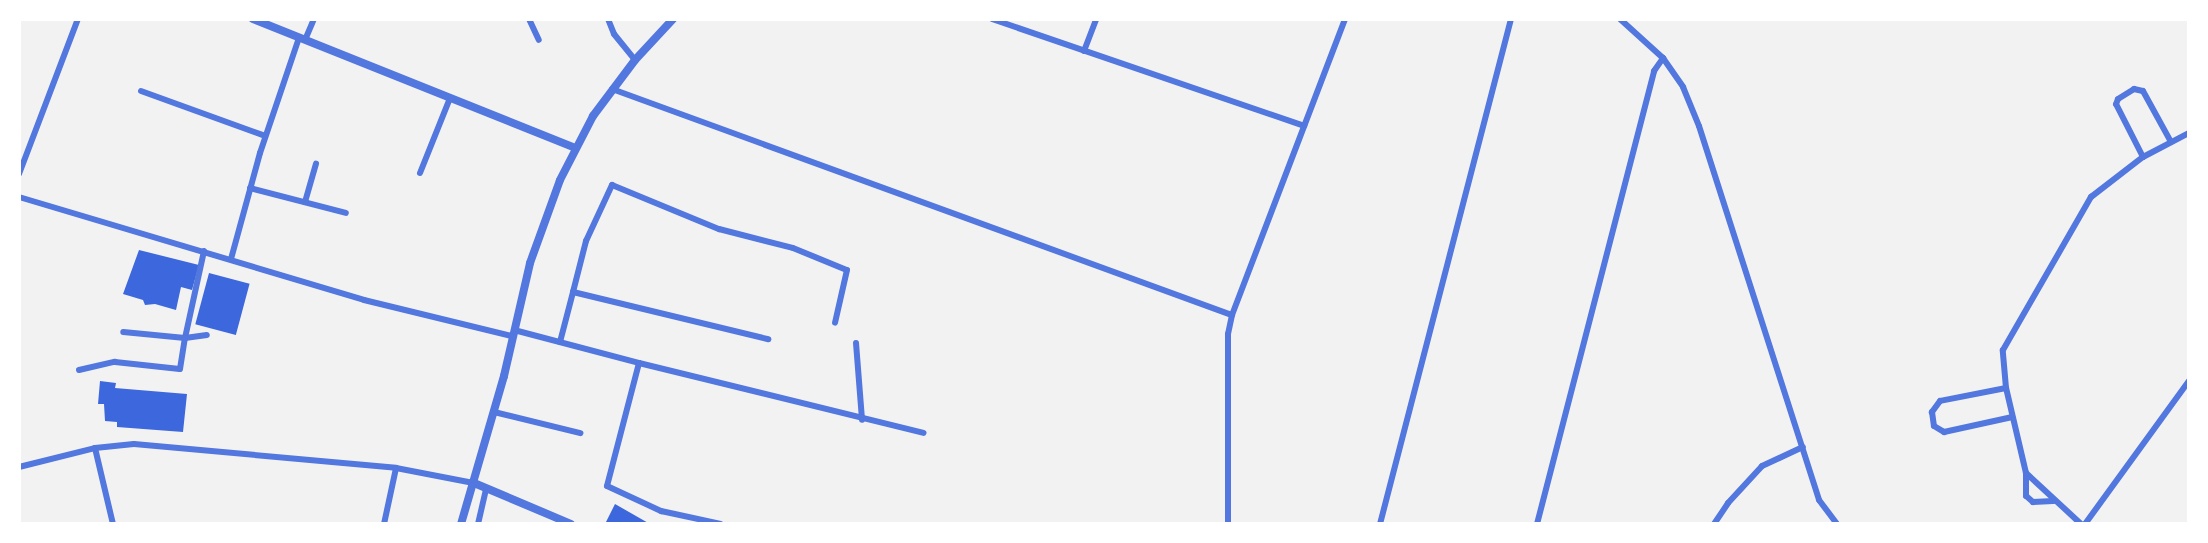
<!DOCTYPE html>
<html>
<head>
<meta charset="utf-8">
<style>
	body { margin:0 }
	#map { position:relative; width:2208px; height:543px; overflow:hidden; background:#f2f2f2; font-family:"Alegreya Sans",sans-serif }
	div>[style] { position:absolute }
	.building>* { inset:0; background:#3d67dc; transform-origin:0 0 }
	.minor>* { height:6px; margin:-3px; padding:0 3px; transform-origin:3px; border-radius:3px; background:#5277de }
	.tertiary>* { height:8px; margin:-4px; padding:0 4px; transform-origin:4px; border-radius:4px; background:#5277de }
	span { translate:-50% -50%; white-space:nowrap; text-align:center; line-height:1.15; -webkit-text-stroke:5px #fff; paint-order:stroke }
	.frame { position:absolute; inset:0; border:21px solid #fff; pointer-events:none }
</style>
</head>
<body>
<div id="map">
	<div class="building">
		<div style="clip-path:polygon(139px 250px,199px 265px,192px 290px,181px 287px,176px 310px,155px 304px,145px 305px,143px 300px,123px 294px)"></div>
		<div style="left:209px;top:273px;width:42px;height:53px;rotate:15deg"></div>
		<div style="clip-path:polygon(100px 381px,116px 383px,115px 388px,187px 394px,183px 432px,117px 427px,117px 422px,105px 421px,104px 404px,98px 404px)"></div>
		<div style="clip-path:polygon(615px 504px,650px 524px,605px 524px)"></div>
	</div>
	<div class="minor">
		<div style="left:529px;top:19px;width:23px;rotate:65deg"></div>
		<div style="left:608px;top:19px;width:16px;rotate:68deg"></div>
		<div style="left:614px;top:34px;width:33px;rotate:51deg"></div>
		<div style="left:992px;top:19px;width:330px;rotate:18.9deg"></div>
		<div style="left:1620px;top:19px;width:58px;rotate:42.2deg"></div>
		<div style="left:1663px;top:58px;width:35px;rotate:55deg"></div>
		<div style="left:1683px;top:87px;width:42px;rotate:67.7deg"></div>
		<div style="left:1699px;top:126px;width:393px;rotate:72.2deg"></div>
		<div style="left:1819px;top:500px;width:30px;rotate:53deg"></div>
		<div style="left:305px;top:40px;width:23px;rotate:-67deg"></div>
		<div style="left:1084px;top:51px;width:34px;rotate:-69deg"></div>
		<div style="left:612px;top:89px;width:660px;rotate:20.03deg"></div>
		<div style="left:141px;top:91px;width:132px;rotate:19.9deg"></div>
		<div style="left:2143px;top:157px;width:59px;rotate:-117deg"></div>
		<div style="left:2116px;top:104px;width:5px;rotate:-68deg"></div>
		<div style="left:2118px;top:99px;width:19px;rotate:-32deg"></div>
		<div style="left:2134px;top:89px;width:9px;rotate:13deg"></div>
		<div style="left:2143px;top:91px;width:58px;rotate:61.2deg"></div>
		<div style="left:420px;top:173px;width:81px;rotate:-68.2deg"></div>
		<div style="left:19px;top:174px;width:166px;rotate:-69.2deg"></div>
		<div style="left:250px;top:188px;width:99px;rotate:14.6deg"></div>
		<div style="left:19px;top:197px;width:360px;rotate:16.6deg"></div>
		<div style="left:364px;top:300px;width:152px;rotate:13.7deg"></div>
		<div style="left:305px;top:202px;width:40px;rotate:-74deg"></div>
		<div style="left:204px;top:251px;width:89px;rotate:102.3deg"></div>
		<div style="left:185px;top:338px;width:22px;rotate:-8deg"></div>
		<div style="left:231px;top:259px;width:110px;rotate:-74.7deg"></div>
		<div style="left:260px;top:153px;width:121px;rotate:-71.3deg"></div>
		<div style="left:573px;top:292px;width:53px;rotate:-75.7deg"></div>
		<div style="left:586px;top:241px;width:62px;rotate:-65.1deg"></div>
		<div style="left:612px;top:185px;width:116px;rotate:22.4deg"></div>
		<div style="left:719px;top:229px;width:76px;rotate:14.4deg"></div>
		<div style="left:793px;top:248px;width:58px;rotate:22.2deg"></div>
		<div style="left:847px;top:270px;width:54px;rotate:102.8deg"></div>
		<div style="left:514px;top:330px;width:129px;rotate:14.8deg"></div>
		<div style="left:639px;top:363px;width:127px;rotate:104.6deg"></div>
		<div style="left:607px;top:486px;width:60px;rotate:24.8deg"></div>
		<div style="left:661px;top:511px;width:61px;rotate:12.2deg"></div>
		<div style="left:560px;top:342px;width:52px;rotate:-75.4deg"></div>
		<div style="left:573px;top:292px;width:201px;rotate:13.6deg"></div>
		<div style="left:856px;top:343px;width:77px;rotate:85.5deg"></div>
		<div style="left:639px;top:363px;width:293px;rotate:13.8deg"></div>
		<div style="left:79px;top:370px;width:37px;rotate:-13deg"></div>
		<div style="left:115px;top:362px;width:65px;rotate:6.1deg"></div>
		<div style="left:180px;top:369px;width:31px;rotate:-81deg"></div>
		<div style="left:185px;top:338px;width:62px;rotate:-174.5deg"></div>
		<div style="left:2006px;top:388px;width:67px;rotate:168.9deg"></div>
		<div style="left:1940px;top:401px;width:14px;rotate:126deg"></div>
		<div style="left:1932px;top:412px;width:14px;rotate:82deg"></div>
		<div style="left:1934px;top:426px;width:12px;rotate:31deg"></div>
		<div style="left:1944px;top:432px;width:70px;rotate:-12.4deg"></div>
		<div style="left:494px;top:412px;width:89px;rotate:13.7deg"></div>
		<div style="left:95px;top:448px;width:78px;rotate:76.7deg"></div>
		<div style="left:19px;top:467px;width:78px;rotate:-14deg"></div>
		<div style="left:95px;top:448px;width:39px;rotate:-6deg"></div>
		<div style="left:134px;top:444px;width:263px;rotate:5.2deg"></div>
		<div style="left:396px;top:468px;width:79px;rotate:10.9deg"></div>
		<div style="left:2026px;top:473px;width:75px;rotate:42.8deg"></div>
		<div style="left:2053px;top:501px;width:20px;rotate:177deg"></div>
		<div style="left:2033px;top:502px;width:9px;rotate:-139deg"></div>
		<div style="left:2026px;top:496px;width:23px;rotate:-90deg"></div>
		<div style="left:2026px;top:473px;width:87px;rotate:-103.2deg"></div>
		<div style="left:2006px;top:388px;width:38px;rotate:-95deg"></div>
		<div style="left:2003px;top:350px;width:177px;rotate:-60.1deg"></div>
		<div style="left:2091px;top:197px;width:66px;rotate:-37.6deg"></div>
		<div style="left:2143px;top:157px;width:52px;rotate:-27.6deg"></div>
		<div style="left:384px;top:524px;width:57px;rotate:-77.9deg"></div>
		<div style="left:478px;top:524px;width:36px;rotate:-77deg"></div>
		<div style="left:1228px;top:524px;width:190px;rotate:-90deg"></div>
		<div style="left:1228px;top:334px;width:19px;rotate:-78deg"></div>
		<div style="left:1232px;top:315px;width:317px;rotate:-69.1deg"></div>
		<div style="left:1380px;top:524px;width:522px;rotate:-75.46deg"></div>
		<div style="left:1537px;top:524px;width:468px;rotate:-75.5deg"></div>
		<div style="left:1654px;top:71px;width:16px;rotate:-55deg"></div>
		<div style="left:1714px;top:524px;width:25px;rotate:-56deg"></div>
		<div style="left:1728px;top:503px;width:50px;rotate:-47.4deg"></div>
		<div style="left:1762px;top:466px;width:45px;rotate:-24.9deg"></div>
		<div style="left:2085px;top:524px;width:177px;rotate:-54deg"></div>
	</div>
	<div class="tertiary">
		<div style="left:253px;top:19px;width:347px;rotate:21.8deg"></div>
		<div style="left:474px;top:483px;width:105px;rotate:22.9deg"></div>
		<div style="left:461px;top:524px;width:154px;rotate:-73.8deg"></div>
		<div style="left:504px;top:376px;width:116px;rotate:-77deg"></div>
		<div style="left:530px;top:263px;width:88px;rotate:-70.1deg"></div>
		<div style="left:560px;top:180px;width:72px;rotate:-62.7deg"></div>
		<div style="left:593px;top:116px;width:70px;rotate:-53.1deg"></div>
		<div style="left:635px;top:60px;width:56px;rotate:-47.2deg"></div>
	</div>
	<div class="frame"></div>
</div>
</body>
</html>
